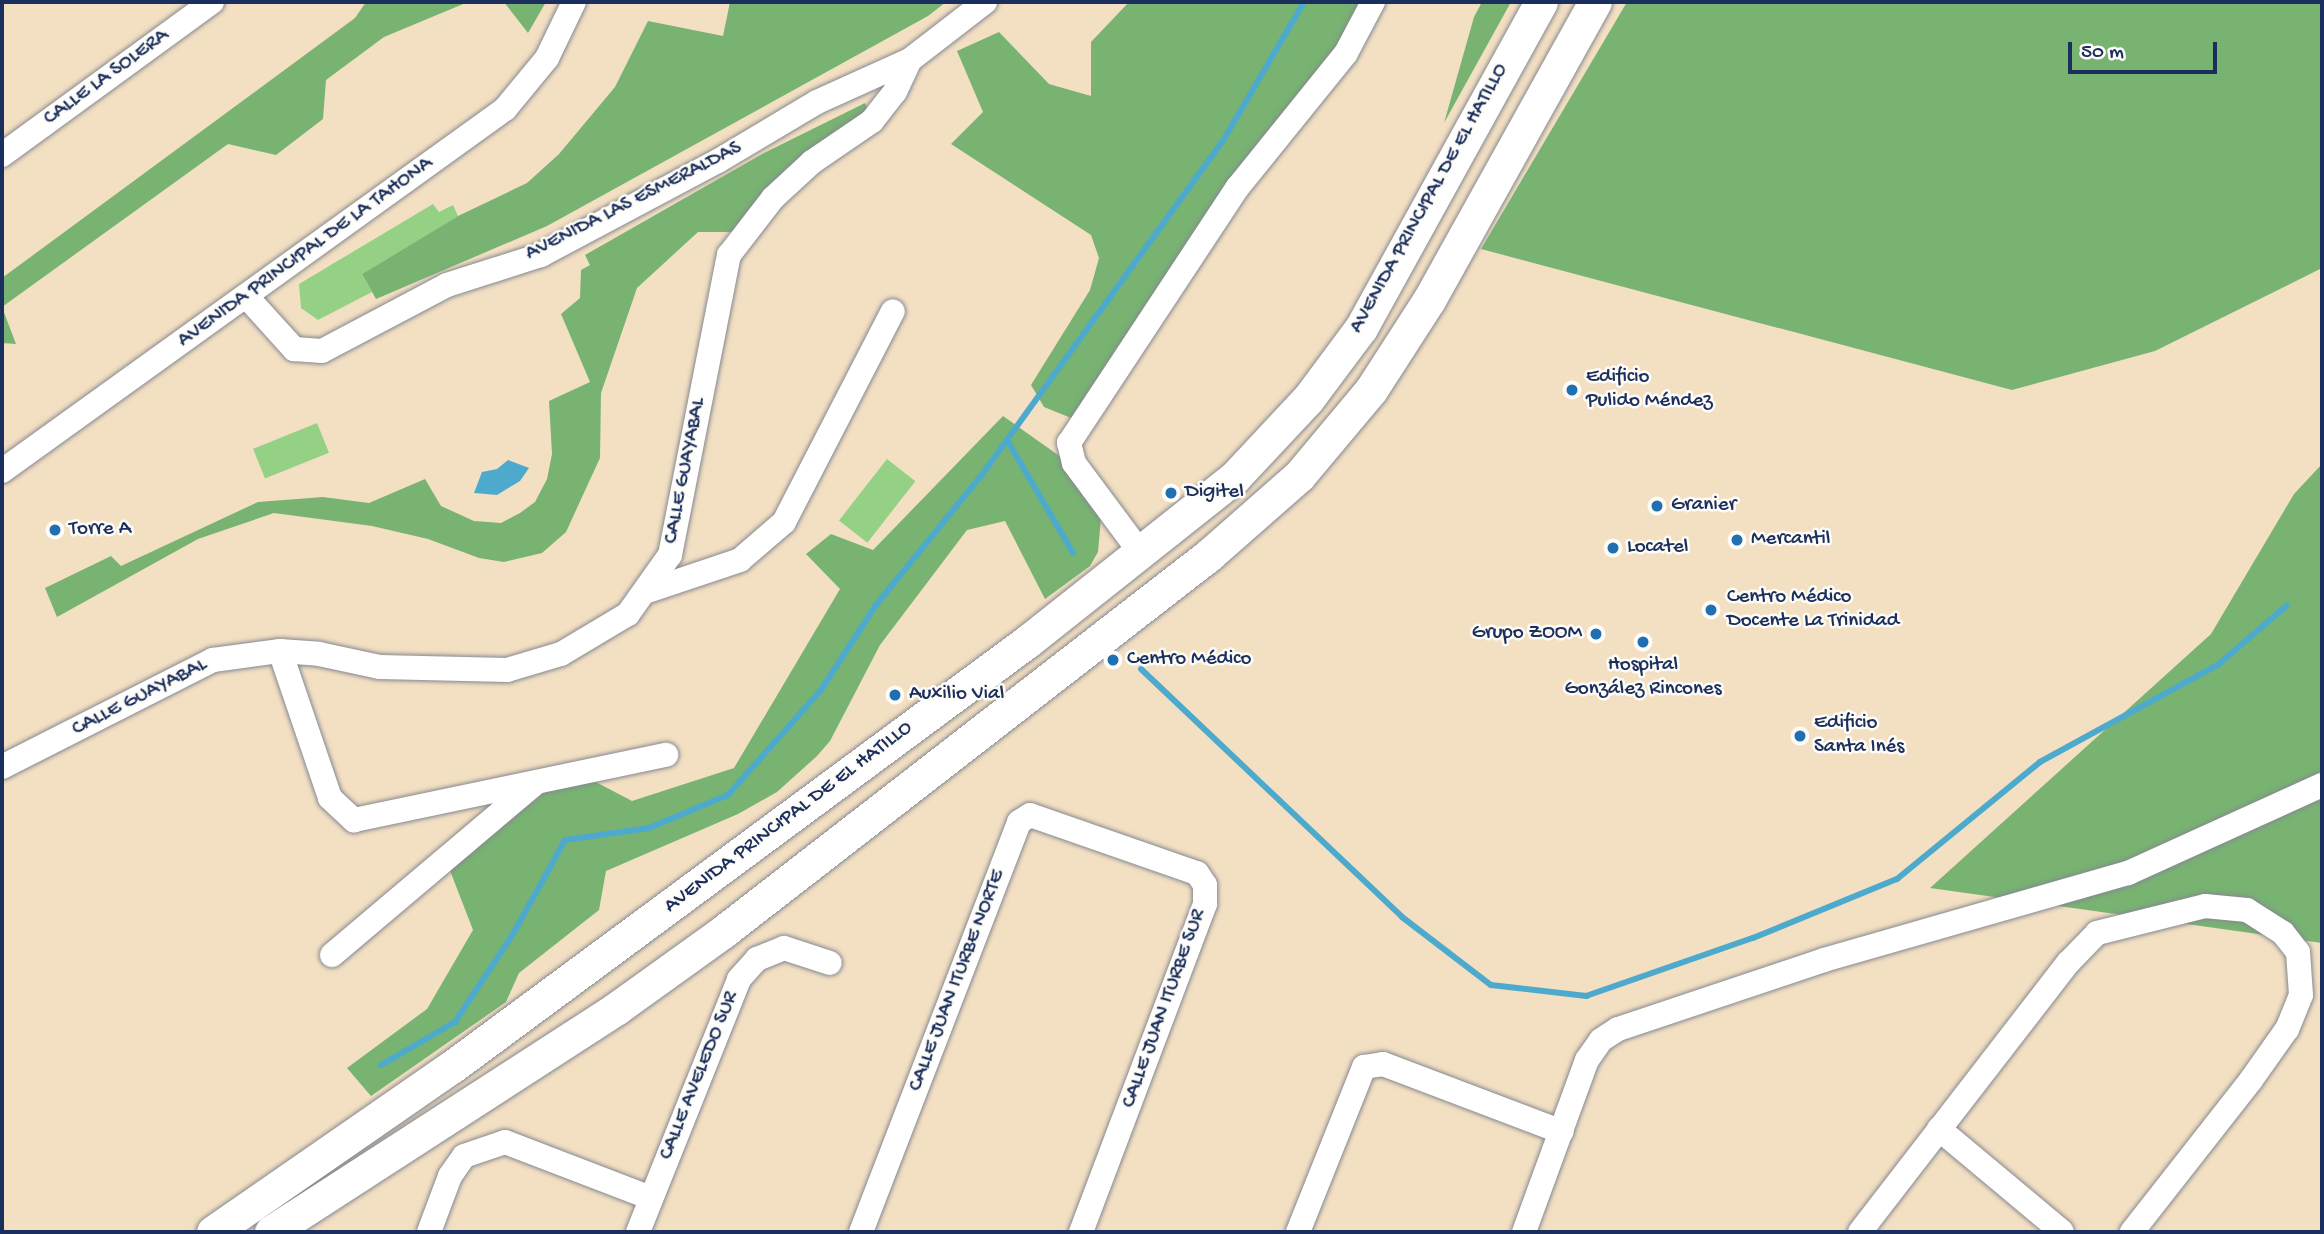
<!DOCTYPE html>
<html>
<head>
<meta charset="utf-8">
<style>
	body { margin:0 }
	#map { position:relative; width:2324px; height:1234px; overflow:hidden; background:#f3e0c3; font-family:"Gochi Hand",sans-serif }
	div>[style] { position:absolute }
	.green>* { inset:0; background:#95d185; transform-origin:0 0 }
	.forest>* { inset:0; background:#78b372 }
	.water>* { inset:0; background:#4eaacc }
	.stream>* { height:6px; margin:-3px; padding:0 3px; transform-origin:3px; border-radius:3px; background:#4eaacc }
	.roads { filter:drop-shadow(0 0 2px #878890) drop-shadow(0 0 2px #878890) }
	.minor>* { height:24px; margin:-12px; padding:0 12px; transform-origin:12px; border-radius:12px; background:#fff }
	.secondary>* { height:33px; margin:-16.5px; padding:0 16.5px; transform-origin:16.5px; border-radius:16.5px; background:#fff }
	.dots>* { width:19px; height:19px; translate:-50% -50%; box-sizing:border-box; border:4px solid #fdfcf7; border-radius:50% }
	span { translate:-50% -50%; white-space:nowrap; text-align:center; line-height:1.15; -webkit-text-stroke:5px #fdfcf7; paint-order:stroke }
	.street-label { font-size:21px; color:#1b2f5e }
	.poi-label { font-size:21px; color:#1b2f5e }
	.left { translate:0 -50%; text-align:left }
	.right { translate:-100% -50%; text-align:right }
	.frame { position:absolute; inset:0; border:4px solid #1b2f5e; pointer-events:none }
	.scale { position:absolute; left:2068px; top:42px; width:149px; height:32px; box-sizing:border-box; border:4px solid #1b2f5e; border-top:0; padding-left:9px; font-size:21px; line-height:24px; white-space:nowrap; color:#1b2f5e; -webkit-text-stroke:5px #fdfcf7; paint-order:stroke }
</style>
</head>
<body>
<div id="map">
	<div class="green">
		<div style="clip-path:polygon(433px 204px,439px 212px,453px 205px,458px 216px,362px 274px,372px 292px,318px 320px,301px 308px,299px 284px)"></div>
		<div style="left:317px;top:423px;width:32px;height:69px;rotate:68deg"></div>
		<div style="left:887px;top:459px;width:36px;height:78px;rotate:38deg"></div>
	</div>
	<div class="forest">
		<div style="clip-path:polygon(366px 2px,468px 2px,384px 37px,326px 80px,323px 119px,276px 155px,228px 144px,2px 307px,16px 344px,2px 343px,2px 278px,355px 18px)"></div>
		<div style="clip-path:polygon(504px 2px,546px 2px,528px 33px)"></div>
		<div style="clip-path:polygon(730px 2px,946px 2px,928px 16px,547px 226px,376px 299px,362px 274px,458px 216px,527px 183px,559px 154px,615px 87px,648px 21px,723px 36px)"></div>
		<div style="clip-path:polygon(1129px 2px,1366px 2px,1345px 39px,1071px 418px,1044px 407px,1031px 385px,1090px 290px,1099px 258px,1091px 235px,951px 144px,983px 112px,957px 51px,999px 32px,1049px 84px,1091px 96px,1091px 42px)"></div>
		<div style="clip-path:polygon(1482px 2px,1511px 2px,1444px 123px,1474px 17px)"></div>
		<div style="clip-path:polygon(1627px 2px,2322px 2px,2322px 268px,2155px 351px,2012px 390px,1481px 249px)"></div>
		<div style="clip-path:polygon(865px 103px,872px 121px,744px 232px,698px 232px,637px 288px,601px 393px,600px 458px,566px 532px,542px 553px,504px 562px,479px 558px,428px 539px,372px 526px,274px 513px,198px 539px,57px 617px,45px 588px,111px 556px,121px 566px,258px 502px,323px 497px,369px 503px,425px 479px,441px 506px,474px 521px,501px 523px,520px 513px,535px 502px,547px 479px,552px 454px,549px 401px,590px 382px,561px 314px,580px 298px,581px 270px,590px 265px,585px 255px,764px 153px)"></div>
		<div style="clip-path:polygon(1003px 416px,1068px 462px,1101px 518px,1098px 552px,1090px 566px,1045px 599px,1005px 521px,967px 530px,880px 645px,830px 741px,817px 756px,777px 792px,738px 814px,606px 871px,599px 910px,519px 973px,506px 1002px,371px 1096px,347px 1068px,427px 1009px,473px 930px,449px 868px,573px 770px,632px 801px,734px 768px,840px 589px,806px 554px,831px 534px,873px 550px)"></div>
		<div style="clip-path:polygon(2322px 464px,2322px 943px,1930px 888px,2211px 634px,2294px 494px)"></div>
	</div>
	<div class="water">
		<div style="clip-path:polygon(508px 460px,529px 468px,520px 481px,497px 495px,474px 493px,482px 472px,497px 469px)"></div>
	</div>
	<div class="stream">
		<div style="left:1007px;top:440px;width:131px;rotate:59.7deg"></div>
		<div style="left:1141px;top:669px;width:360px;rotate:43.5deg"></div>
		<div style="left:1402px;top:917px;width:112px;rotate:37.4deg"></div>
		<div style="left:1491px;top:985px;width:96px;rotate:6.6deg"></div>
		<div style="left:1586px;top:996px;width:177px;rotate:-19.2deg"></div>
		<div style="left:1753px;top:938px;width:156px;rotate:-22.3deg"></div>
		<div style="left:1897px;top:879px;width:185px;rotate:-39.3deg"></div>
		<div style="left:2040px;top:762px;width:204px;rotate:-28.7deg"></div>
		<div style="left:2219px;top:664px;width:89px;rotate:-40.9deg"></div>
		<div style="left:381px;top:1065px;width:86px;rotate:-30.2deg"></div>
		<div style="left:455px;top:1022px;width:105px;rotate:-56.6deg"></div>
		<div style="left:513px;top:934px;width:107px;rotate:-61deg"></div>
		<div style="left:565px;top:840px;width:85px;rotate:-8.1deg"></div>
		<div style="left:649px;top:828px;width:86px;rotate:-22.7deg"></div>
		<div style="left:728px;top:795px;width:140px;rotate:-48.5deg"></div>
		<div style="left:821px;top:690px;width:101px;rotate:-57.1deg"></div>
		<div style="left:876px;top:605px;width:166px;rotate:-50.9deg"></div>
		<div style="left:981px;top:476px;width:415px;rotate:-54.2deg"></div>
		<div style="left:1224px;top:139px;width:159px;rotate:-59.7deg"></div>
	</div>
	<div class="roads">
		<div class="minor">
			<div style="left:2px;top:155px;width:260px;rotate:-36.1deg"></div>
			<div style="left:246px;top:296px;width:72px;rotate:47.8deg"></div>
			<div style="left:294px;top:349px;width:28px;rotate:4deg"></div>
			<div style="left:322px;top:351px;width:141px;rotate:-27.8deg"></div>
			<div style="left:447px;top:285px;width:99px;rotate:-17.7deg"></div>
			<div style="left:541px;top:255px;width:200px;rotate:-28deg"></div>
			<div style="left:718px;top:161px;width:115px;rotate:-30.8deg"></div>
			<div style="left:817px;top:102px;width:102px;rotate:-24.3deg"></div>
			<div style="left:910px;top:60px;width:95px;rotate:-37.7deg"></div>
			<div style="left:2px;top:471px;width:620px;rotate:-35.74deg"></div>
			<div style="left:505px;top:109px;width:66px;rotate:-50.5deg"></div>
			<div style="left:547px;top:58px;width:62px;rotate:-64.3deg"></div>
			<div style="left:1140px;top:552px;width:111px;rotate:-126.6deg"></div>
			<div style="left:1074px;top:463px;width:21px;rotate:-104deg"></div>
			<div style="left:1069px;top:443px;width:307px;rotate:-56.6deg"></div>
			<div style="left:1238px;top:187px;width:172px;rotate:-51.1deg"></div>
			<div style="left:1346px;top:53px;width:58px;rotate:-62.1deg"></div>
			<div style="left:648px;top:591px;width:97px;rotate:-18.6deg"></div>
			<div style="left:740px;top:560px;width:58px;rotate:-40.8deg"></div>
			<div style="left:784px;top:522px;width:237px;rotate:-62.7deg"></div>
			<div style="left:280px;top:651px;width:155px;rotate:71.2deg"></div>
			<div style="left:330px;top:798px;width:33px;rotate:43deg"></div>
			<div style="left:354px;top:820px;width:319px;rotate:-11.8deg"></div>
			<div style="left:2px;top:767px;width:237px;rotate:-26.9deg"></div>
			<div style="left:213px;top:660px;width:68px;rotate:-7.7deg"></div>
			<div style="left:280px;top:651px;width:39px;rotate:4deg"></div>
			<div style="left:319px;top:654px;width:62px;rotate:12deg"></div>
			<div style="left:380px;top:667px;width:127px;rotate:1.4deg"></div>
			<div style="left:507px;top:670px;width:56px;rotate:-16.5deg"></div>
			<div style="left:561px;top:654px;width:78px;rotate:-30.8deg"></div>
			<div style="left:628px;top:614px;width:72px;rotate:-54.6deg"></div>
			<div style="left:670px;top:555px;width:306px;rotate:-78.9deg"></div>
			<div style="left:729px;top:255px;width:72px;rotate:-52.3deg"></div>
			<div style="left:773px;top:198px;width:53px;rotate:-42.7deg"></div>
			<div style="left:812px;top:162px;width:73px;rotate:-34.3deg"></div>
			<div style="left:872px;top:121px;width:37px;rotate:-52deg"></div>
			<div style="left:895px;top:92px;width:35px;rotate:-65deg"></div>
			<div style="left:332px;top:955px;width:265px;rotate:-40.2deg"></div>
			<div style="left:1939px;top:1129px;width:160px;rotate:39.9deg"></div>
			<div style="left:429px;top:1232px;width:60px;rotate:-69.4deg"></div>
			<div style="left:450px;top:1176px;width:24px;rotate:-55deg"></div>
			<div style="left:464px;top:1156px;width:43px;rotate:-18.9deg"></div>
			<div style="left:505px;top:1142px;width:156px;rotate:21deg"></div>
			<div style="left:638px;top:1232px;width:272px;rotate:-68.2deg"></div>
			<div style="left:739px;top:979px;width:27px;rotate:-48deg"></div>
			<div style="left:757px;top:959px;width:29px;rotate:-22deg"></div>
			<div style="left:784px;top:948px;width:48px;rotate:18.1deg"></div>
			<div style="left:861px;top:1232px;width:439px;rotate:-68.9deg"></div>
			<div style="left:1019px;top:822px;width:13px;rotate:-32deg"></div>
			<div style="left:1030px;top:815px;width:177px;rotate:19.2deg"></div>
			<div style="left:1197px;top:873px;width:14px;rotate:56deg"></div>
			<div style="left:1205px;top:885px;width:19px;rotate:90deg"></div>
			<div style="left:1205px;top:904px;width:351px;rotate:110.7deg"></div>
			<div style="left:1298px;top:1232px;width:178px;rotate:-68.2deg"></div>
			<div style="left:1364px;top:1067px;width:19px;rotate:-9deg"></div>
			<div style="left:1383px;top:1064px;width:191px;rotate:20.8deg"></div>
			<div style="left:1524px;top:1232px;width:183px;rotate:-69.9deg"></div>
			<div style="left:1587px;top:1060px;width:24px;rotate:-55deg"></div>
			<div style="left:1601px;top:1040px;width:20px;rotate:-33deg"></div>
			<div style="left:1618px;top:1029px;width:217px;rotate:-18.5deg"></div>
			<div style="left:1824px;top:960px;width:316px;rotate:-16deg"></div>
			<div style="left:2128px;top:873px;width:213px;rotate:-24.4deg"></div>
			<div style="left:1860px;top:1232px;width:341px;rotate:-52.3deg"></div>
			<div style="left:2069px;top:962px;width:40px;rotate:-46deg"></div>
			<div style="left:2097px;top:933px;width:111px;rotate:-14deg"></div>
			<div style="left:2205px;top:906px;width:42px;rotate:5.4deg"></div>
			<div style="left:2247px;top:910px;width:43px;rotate:32.6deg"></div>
			<div style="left:2283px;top:933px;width:24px;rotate:52deg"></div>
			<div style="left:2298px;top:952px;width:43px;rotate:86deg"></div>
			<div style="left:2301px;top:995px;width:37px;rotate:112deg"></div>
			<div style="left:2287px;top:1029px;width:62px;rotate:125.2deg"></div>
			<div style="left:2251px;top:1080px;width:193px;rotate:128.1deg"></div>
		</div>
		<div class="secondary">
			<div style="left:213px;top:1232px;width:292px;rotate:-34.7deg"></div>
			<div style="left:453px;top:1066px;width:715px;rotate:-36.47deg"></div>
			<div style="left:1028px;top:641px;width:263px;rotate:-38.4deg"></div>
			<div style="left:1234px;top:478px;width:108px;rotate:-46.9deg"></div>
			<div style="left:1308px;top:399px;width:89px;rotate:-53.3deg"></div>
			<div style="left:1361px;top:328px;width:372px;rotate:-61.1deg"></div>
			<div style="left:271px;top:1232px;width:412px;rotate:-32.9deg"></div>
			<div style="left:617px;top:1008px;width:132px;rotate:-35.7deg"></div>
			<div style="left:724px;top:931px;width:614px;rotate:-37.78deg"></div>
			<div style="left:1209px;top:555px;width:120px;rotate:-41.3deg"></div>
			<div style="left:1299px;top:476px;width:112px;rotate:-50.1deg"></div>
			<div style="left:1371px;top:390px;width:107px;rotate:-57.2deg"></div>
			<div style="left:1429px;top:300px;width:341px;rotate:-60.9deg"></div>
		</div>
	</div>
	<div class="dots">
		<div style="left:1572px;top:390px;background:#1f6fb2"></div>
		<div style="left:1171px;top:493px;background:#1f6fb2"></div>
		<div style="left:1657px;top:506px;background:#1f6fb2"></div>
		<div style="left:55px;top:530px;background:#1f6fb2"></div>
		<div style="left:1737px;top:540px;background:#1f6fb2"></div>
		<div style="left:1613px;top:548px;background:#1f6fb2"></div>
		<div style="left:1711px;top:610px;background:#1f6fb2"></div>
		<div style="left:1596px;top:634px;background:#1f6fb2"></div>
		<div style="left:1643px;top:642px;background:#1f6fb2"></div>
		<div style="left:1113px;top:660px;background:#1f6fb2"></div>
		<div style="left:895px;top:695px;background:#1f6fb2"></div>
		<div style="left:1800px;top:736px;background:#1f6fb2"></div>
	</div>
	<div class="street-label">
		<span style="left:107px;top:78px;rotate:-36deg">CALLE LA SOLERA</span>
		<span style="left:1430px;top:199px;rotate:-61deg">AVENIDA PRINCIPAL DE EL HATILLO</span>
		<span style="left:634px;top:202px;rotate:-27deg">AVENIDA LAS ESMERALDAS</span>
		<span style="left:306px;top:253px;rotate:-36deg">AVENIDA PRINCIPAL DE LA TAHONA</span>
		<span style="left:686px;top:471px;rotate:-79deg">CALLE GUAYABAL</span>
		<span style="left:140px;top:698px;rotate:-27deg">CALLE GUAYABAL</span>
		<span style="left:789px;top:818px;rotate:-37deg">AVENIDA PRINCIPAL DE EL HATILLO</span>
		<span style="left:958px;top:981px;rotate:-69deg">CALLE JUAN ITURBE NORTE</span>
		<span style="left:1165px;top:1009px;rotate:-70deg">CALLE JUAN ITURBE SUR</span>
		<span style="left:700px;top:1076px;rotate:-68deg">CALLE AVELEDO SUR</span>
	</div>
	<div class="poi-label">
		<span class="left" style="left:1586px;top:390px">Edificio<br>Pulido Méndez</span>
		<span class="left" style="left:1185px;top:493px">Digitel</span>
		<span class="left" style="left:1671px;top:506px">Granier</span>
		<span class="left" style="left:69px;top:530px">Torre A</span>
		<span class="left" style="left:1751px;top:540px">Mercantil</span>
		<span class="left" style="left:1627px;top:548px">Locatel</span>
		<span class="left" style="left:1727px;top:610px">Centro Médico<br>Docente La Trinidad</span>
		<span class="right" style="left:1582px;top:634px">Grupo ZOOM</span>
		<span class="left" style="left:1127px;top:660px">Centro Médico</span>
		<span style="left:1643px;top:678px">Hospital<br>González Rincones</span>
		<span class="left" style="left:909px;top:695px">Auxilio Vial</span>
		<span class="left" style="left:1814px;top:736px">Edificio<br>Santa Inés</span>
	</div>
	<div class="frame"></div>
	<div class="scale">50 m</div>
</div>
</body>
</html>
